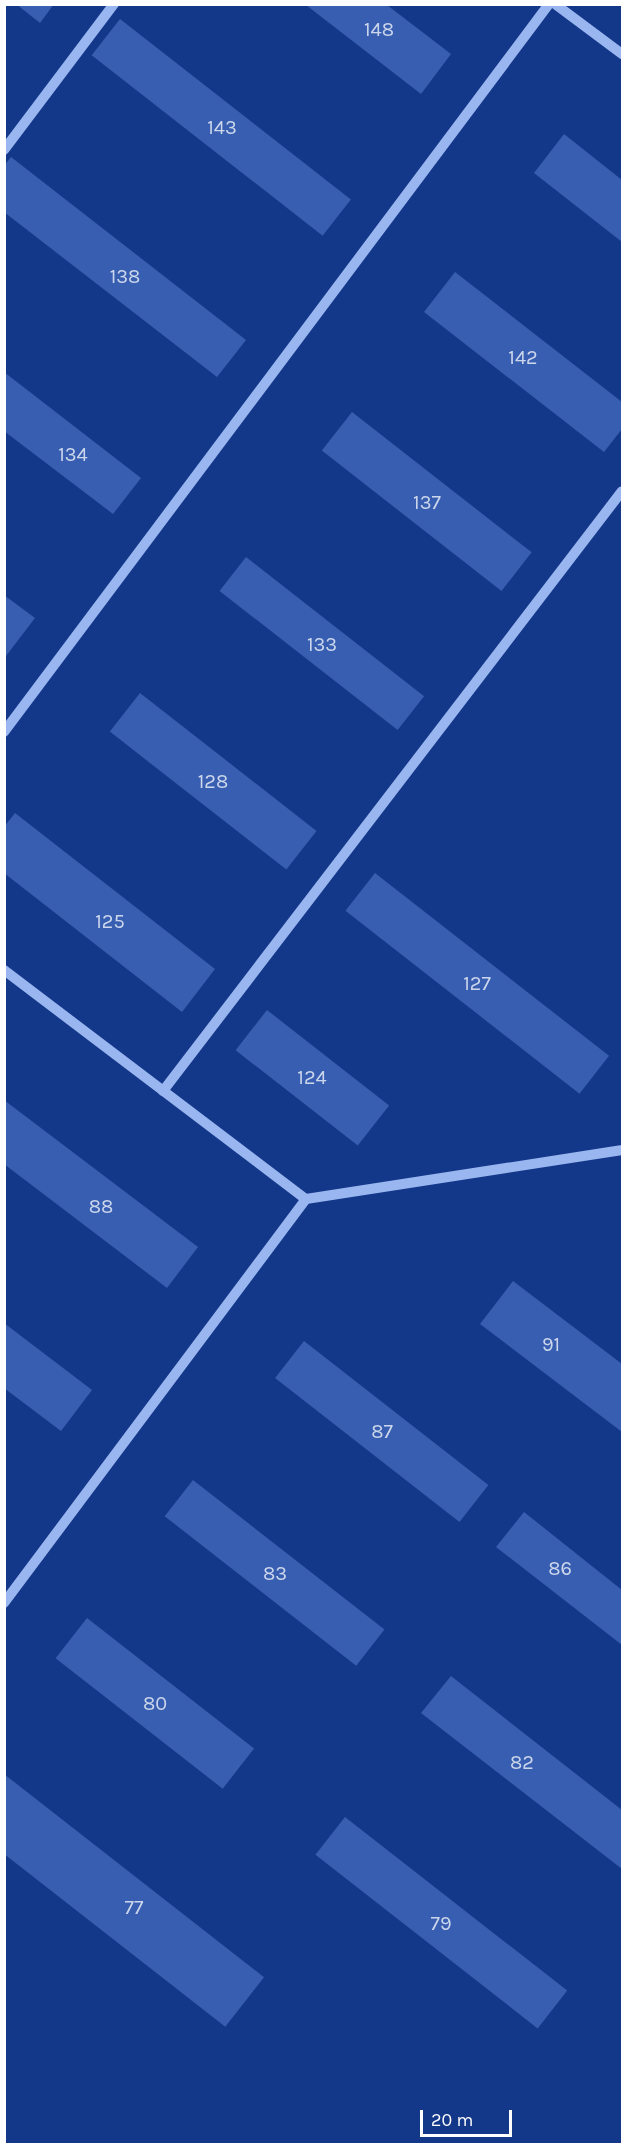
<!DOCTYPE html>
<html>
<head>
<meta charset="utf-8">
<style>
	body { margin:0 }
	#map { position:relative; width:627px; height:2149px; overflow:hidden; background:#143889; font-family:Karla,sans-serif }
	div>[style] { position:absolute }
	.building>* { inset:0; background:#375eb1; transform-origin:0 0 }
	.minor>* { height:10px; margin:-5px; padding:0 5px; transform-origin:5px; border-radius:5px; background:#9ab6f0 }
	span { translate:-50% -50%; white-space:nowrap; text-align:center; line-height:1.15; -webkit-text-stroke:4.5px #143889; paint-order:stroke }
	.number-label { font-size:20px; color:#cdd7ec }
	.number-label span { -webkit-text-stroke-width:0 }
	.frame { position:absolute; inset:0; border:6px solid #fff; pointer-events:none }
	.scale { position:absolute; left:420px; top:2110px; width:92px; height:27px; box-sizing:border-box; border:3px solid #fff; border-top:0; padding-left:8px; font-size:18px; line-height:21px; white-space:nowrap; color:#fff; -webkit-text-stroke:4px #143889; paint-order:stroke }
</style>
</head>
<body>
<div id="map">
	<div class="building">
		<div style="clip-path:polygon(16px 4px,54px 4px,40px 23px)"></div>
		<div style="clip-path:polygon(306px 5px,387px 5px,451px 54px,421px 94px)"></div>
		<div style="left:120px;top:19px;width:293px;height:46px;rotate:38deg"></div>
		<div style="clip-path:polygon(564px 134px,622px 180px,622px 242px,534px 173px)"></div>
		<div style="clip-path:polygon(11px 157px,246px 340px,217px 377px,4px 212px,4px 166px)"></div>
		<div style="clip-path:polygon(455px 272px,622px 402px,622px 429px,604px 452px,424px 312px)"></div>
		<div style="clip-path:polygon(4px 372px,141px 478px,113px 514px,4px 431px)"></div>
		<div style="left:352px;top:412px;width:228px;height:49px;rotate:38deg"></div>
		<div style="left:246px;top:557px;width:226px;height:43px;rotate:38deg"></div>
		<div style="clip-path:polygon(4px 595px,35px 618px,6px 656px,4px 654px)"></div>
		<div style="left:140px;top:693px;width:224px;height:49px;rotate:38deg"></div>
		<div style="clip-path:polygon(15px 813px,215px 969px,182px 1012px,4px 873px,4px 827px)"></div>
		<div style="left:375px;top:873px;width:297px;height:48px;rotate:38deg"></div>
		<div style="left:267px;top:1010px;width:155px;height:51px;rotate:38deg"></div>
		<div style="clip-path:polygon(4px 1100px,198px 1247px,167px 1288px,4px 1164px)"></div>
		<div style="clip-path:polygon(513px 1281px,622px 1364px,622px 1432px,480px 1324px)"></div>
		<div style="clip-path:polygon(4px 1323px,92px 1390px,61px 1431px,4px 1388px)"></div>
		<div style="left:304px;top:1341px;width:234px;height:47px;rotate:38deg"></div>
		<div style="left:193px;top:1480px;width:243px;height:46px;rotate:38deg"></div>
		<div style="clip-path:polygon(524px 1512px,622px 1590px,622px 1645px,496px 1547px)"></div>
		<div style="left:87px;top:1618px;width:212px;height:51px;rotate:38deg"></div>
		<div style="clip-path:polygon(451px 1676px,622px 1810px,622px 1869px,421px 1713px)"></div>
		<div style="left:4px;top:1774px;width:330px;height:63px;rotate:38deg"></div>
		<div style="left:345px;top:1817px;width:282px;height:48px;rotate:38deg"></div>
	</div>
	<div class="minor">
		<div style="left:555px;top:4px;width:84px;rotate:36.7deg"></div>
		<div style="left:4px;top:150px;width:183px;rotate:-53deg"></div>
		<div style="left:4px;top:732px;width:909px;rotate:-53.18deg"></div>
		<div style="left:4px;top:970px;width:379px;rotate:37.2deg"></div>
		<div style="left:306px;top:1199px;width:320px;rotate:-8.8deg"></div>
		<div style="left:163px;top:1091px;width:755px;rotate:-52.58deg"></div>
		<div style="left:4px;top:1603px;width:504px;rotate:-53.22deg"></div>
	</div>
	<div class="number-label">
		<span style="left:379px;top:29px">148</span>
		<span style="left:222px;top:127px">143</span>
		<span style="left:125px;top:276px">138</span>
		<span style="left:523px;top:357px">142</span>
		<span style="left:73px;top:454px">134</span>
		<span style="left:427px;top:502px">137</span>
		<span style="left:322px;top:644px">133</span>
		<span style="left:213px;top:781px">128</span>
		<span style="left:110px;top:921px">125</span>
		<span style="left:477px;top:983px">127</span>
		<span style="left:312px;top:1077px">124</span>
		<span style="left:101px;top:1206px">88</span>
		<span style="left:551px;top:1344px">91</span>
		<span style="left:382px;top:1431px">87</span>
		<span style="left:560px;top:1568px">86</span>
		<span style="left:275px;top:1573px">83</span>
		<span style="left:155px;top:1703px">80</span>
		<span style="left:522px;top:1762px">82</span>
		<span style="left:134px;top:1907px">77</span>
		<span style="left:441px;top:1923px">79</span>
	</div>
	<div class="frame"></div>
	<div class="scale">20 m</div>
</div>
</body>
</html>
